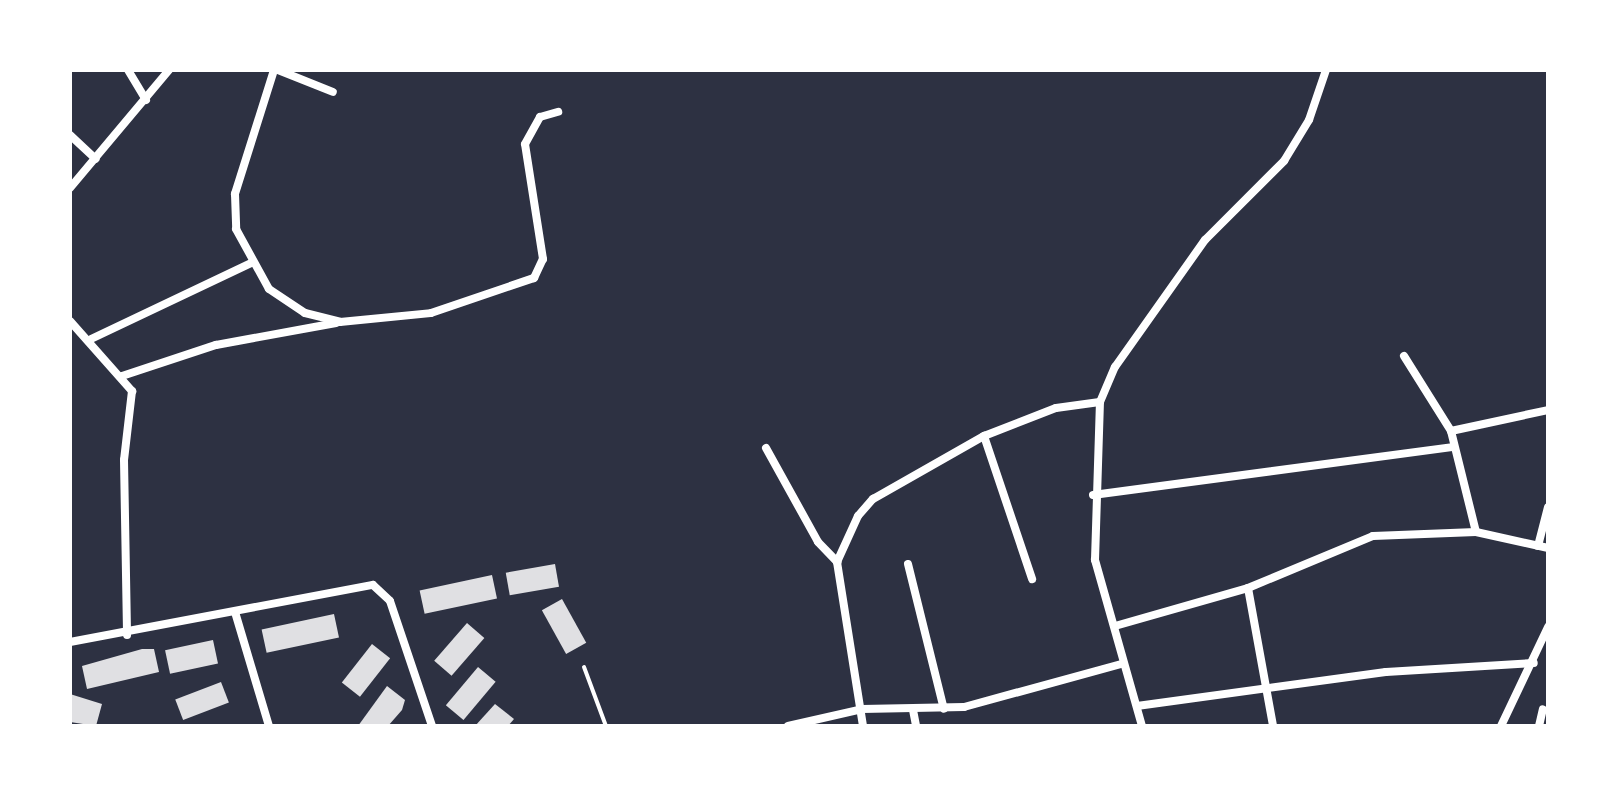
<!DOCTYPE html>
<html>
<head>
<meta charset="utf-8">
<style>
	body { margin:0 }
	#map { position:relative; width:1618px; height:796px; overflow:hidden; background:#2d3142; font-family:"Titillium Web",sans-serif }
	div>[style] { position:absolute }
	.building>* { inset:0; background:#e0e0e3; transform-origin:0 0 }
	.service>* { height:4px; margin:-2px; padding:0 2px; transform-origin:2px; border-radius:2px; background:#fff }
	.minor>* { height:8px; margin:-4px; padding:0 4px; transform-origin:4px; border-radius:4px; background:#fff }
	span { translate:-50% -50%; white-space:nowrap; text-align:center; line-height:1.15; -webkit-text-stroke:8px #fff; paint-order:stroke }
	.frame { position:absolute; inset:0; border:72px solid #fff; pointer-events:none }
</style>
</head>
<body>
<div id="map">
	<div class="building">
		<div style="left:555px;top:564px;width:23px;height:50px;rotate:80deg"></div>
		<div style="left:492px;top:575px;width:24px;height:74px;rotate:78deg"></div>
		<div style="left:562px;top:599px;width:50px;height:23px;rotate:61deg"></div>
		<div style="left:334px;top:614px;width:24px;height:74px;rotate:78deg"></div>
		<div style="left:467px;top:623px;width:23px;height:50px;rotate:41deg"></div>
		<div style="left:213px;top:640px;width:24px;height:49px;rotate:78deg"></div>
		<div style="left:372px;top:644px;width:23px;height:49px;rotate:38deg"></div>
		<div style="clip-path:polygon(142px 649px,154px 649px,159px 672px,87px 689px,82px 666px)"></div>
		<div style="left:478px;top:667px;width:23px;height:50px;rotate:40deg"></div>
		<div style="left:221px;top:682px;width:22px;height:49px;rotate:69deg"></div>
		<div style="clip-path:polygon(387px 686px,405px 700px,402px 710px,388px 726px,358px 726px)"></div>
		<div style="clip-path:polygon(70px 694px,102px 704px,96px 726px,70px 722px)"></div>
		<div style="clip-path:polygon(495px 704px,514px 719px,508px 726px,475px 726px)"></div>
	</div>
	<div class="service">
		<div style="left:584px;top:667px;width:63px;rotate:69.6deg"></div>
	</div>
	<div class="minor">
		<div style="left:128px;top:70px;width:35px;rotate:59deg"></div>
		<div style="left:274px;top:70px;width:130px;rotate:107.5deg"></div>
		<div style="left:235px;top:194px;width:35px;rotate:88deg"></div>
		<div style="left:236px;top:229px;width:68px;rotate:61.2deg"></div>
		<div style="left:269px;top:289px;width:43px;rotate:33.7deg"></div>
		<div style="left:305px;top:313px;width:36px;rotate:14deg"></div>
		<div style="left:340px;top:322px;width:91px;rotate:-5.6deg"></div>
		<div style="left:431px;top:313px;width:109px;rotate:-18.8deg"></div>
		<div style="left:534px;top:278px;width:21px;rotate:-65deg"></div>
		<div style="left:543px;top:259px;width:116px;rotate:-98.9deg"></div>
		<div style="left:525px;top:144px;width:31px;rotate:-61deg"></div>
		<div style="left:540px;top:117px;width:19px;rotate:-16deg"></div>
		<div style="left:278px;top:70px;width:59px;rotate:21.8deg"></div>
		<div style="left:70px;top:135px;width:35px;rotate:43deg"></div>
		<div style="left:70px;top:188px;width:154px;rotate:-50deg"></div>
		<div style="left:70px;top:321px;width:94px;rotate:48.5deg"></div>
		<div style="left:132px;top:391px;width:69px;rotate:96.6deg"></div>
		<div style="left:124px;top:460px;width:175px;rotate:89deg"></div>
		<div style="left:91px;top:339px;width:177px;rotate:-25.4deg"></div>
		<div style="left:1404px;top:356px;width:89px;rotate:57.9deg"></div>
		<div style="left:1451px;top:431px;width:104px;rotate:76.1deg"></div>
		<div style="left:122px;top:376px;width:99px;rotate:-18.3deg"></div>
		<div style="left:216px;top:345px;width:122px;rotate:-10.4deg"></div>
		<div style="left:1451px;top:431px;width:99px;rotate:-12.2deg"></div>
		<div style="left:984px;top:436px;width:151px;rotate:71.4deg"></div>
		<div style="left:766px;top:448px;width:107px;rotate:61deg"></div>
		<div style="left:818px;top:542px;width:28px;rotate:46deg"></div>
		<div style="left:1093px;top:495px;width:364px;rotate:-7.6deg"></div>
		<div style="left:1538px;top:546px;width:40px;rotate:-75.6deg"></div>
		<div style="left:908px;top:564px;width:149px;rotate:76.1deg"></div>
		<div style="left:1248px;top:588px;width:140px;rotate:79.7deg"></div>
		<div style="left:235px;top:612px;width:119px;rotate:73.4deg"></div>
		<div style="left:1115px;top:626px;width:138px;rotate:-15.9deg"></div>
		<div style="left:1248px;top:588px;width:135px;rotate:-22.6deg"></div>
		<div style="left:1373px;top:536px;width:103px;rotate:-2.2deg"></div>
		<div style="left:1476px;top:532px;width:74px;rotate:12.5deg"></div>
		<div style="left:70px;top:642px;width:308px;rotate:-10.7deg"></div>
		<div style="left:373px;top:585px;width:23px;rotate:43deg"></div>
		<div style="left:390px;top:601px;width:132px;rotate:71.4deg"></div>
		<div style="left:1137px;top:706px;width:251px;rotate:-7.8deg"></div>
		<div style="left:1386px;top:672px;width:148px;rotate:-3.5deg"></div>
		<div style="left:913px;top:710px;width:16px;rotate:79deg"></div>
		<div style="left:788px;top:726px;width:76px;rotate:-12.9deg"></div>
		<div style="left:862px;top:709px;width:102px;rotate:-1.1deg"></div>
		<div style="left:964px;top:707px;width:163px;rotate:-15.3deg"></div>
		<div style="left:863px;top:726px;width:166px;rotate:-99deg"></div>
		<div style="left:837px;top:562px;width:51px;rotate:-65.5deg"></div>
		<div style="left:858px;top:516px;width:23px;rotate:-49deg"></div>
		<div style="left:873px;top:499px;width:128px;rotate:-29.6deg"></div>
		<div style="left:984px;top:436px;width:77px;rotate:-21.3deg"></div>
		<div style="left:1056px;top:408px;width:44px;rotate:-7.8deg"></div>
		<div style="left:1142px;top:726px;width:173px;rotate:-105.8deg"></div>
		<div style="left:1095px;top:560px;width:158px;rotate:-88.2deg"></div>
		<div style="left:1100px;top:402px;width:38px;rotate:-67deg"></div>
		<div style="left:1115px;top:367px;width:156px;rotate:-54.7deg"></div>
		<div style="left:1205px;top:240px;width:112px;rotate:-45deg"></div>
		<div style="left:1284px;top:161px;width:48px;rotate:-58.6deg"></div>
		<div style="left:1309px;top:120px;width:53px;rotate:-71.2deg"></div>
		<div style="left:1501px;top:726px;width:110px;rotate:-64.6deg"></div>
		<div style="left:1539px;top:726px;width:17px;rotate:-77deg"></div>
	</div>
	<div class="frame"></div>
</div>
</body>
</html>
